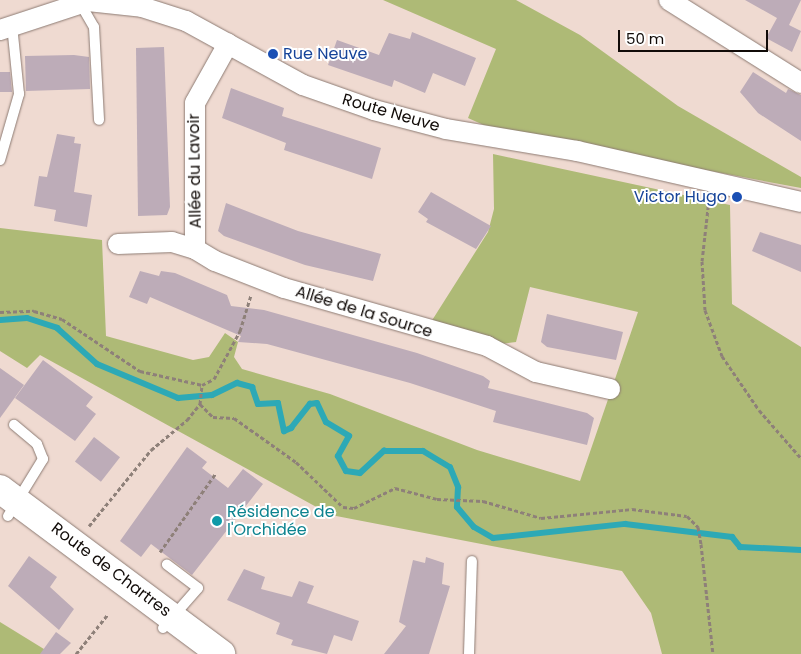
<!DOCTYPE html>
<html>
<head>
<meta charset="utf-8">
<style>
	body { margin:0 }
	#map { position:relative; width:801px; height:654px; overflow:hidden; background:#efdad1; font-family:Poppins,sans-serif }
	div>[style] { position:absolute }
	.green>* { inset:0; background:#aeba76 }
	.stream>* { height:6px; margin:-3px; padding:0 3px; transform-origin:3px; border-radius:3px; background:#2da9b6 }
	.building>* { inset:0; background:#bdacb8; transform-origin:0 0 }
	.path>* { height:3px; margin-top:-1.5px; transform-origin:0; background:repeating-linear-gradient(90deg,#8e8079 0 4px,transparent 0 6.5px) }
	.roads { filter:drop-shadow(0 0 1px #8d7b73) drop-shadow(0 0 1px #8d7b73) }
	.service>* { height:10px; margin:-5px; padding:0 5px; transform-origin:5px; border-radius:5px; background:#fff }
	.minor>* { height:20px; margin:-10px; padding:0 10px; transform-origin:10px; border-radius:10px; background:#fff }
	.secondary>* { height:28px; margin:-14px; padding:0 14px; transform-origin:14px; border-radius:14px; background:#fff }
	.dots>* { width:14px; height:14px; translate:-50% -50%; box-sizing:border-box; border:2px solid #fff; border-radius:50% }
	span { translate:-50% -50%; white-space:nowrap; text-align:center; line-height:1.15; -webkit-text-stroke:4px #fff; paint-order:stroke }
	.transit-label { font-size:16px; color:#164399 }
	.left { translate:0 -50%; text-align:left }
	.right { translate:-100% -50%; text-align:right }
	.street-label { font-size:16px; color:#110b08 }
	.culture-label { font-size:16px; color:#0d838f }
	.scale { position:absolute; left:618px; top:30px; width:150px; height:22px; box-sizing:border-box; border:2px solid #110b08; border-top:0; padding-left:6px; font-size:15px; line-height:18px; white-space:nowrap; color:#110b08; -webkit-text-stroke:4px #fff; paint-order:stroke }
</style>
</head>
<body>
<div id="map">
	<div class="green">
		<div style="clip-path:polygon(383px 0,516px 0,580px 35px,678px 106px,801px 177px,801px 188px,497px 131px,468px 118px,496px 49px)"></div>
		<div style="clip-path:polygon(493px 154px,730px 205px,732px 304px,801px 347px,801px 654px,662px 654px,651px 613px,622px 571px,331px 515px,40px 355px,27px 368px,0 351px,0 228px,102px 240px,106px 336px,193px 360px,209px 357px,225px 333px,238px 342px,234px 357px,242px 369px,330px 394px,477px 450px,580px 481px,638px 312px,530px 287px,516px 342px,487px 346px,431px 322px,488px 232px,494px 209px)"></div>
		<div style="clip-path:polygon(0 622px,52px 654px,0 654px)"></div>
	</div>
	<div class="stream">
		<div style="left:0;top:320px;width:27px;rotate:-4deg"></div>
		<div style="left:27px;top:318px;width:32px;rotate:18deg"></div>
		<div style="left:57px;top:328px;width:54px;rotate:42deg"></div>
		<div style="left:97px;top:364px;width:88px;rotate:22.8deg"></div>
		<div style="left:178px;top:398px;width:34px;rotate:-5deg"></div>
		<div style="left:212px;top:395px;width:28px;rotate:-26deg"></div>
		<div style="left:237px;top:383px;width:16px;rotate:15deg"></div>
		<div style="left:252px;top:387px;width:18px;rotate:71deg"></div>
		<div style="left:258px;top:404px;width:20px;rotate:-3deg"></div>
		<div style="left:278px;top:403px;width:29px;rotate:78deg"></div>
		<div style="left:284px;top:431px;width:8px;rotate:-23deg"></div>
		<div style="left:291px;top:428px;width:31px;rotate:-52deg"></div>
		<div style="left:310px;top:404px;width:7px;rotate:-8deg"></div>
		<div style="left:317px;top:403px;width:21px;rotate:65deg"></div>
		<div style="left:326px;top:422px;width:27px;rotate:31deg"></div>
		<div style="left:349px;top:436px;width:23px;rotate:119deg"></div>
		<div style="left:338px;top:456px;width:17px;rotate:62deg"></div>
		<div style="left:346px;top:471px;width:14px;rotate:8deg"></div>
		<div style="left:360px;top:473px;width:33px;rotate:-43deg"></div>
		<div style="left:384px;top:451px;width:39px"></div>
		<div style="left:423px;top:451px;width:31px;rotate:31deg"></div>
		<div style="left:450px;top:467px;width:22px;rotate:68deg"></div>
		<div style="left:458px;top:487px;width:20px;rotate:93deg"></div>
		<div style="left:457px;top:507px;width:26px;rotate:50deg"></div>
		<div style="left:474px;top:527px;width:22px;rotate:30deg"></div>
		<div style="left:493px;top:538px;width:133px;rotate:-6.1deg"></div>
		<div style="left:625px;top:524px;width:108px;rotate:6.9deg"></div>
		<div style="left:732px;top:537px;width:13px;rotate:51deg"></div>
		<div style="left:740px;top:547px;width:61px;rotate:2.8deg"></div>
	</div>
	<div class="building">
		<div style="clip-path:polygon(745px 0,801px 0,789px 25px,801px 31px,792px 52px,766px 38px,777px 18px)"></div>
		<div style="clip-path:polygon(412px 32px,476px 58px,465px 86px,433px 73px,425px 93px,394px 80px,392px 87px,328px 65px,337px 40px,379px 55px,389px 33px,410px 39px)"></div>
		<div style="clip-path:polygon(164px 47px,170px 207px,167px 215px,138px 216px,136px 48px)"></div>
		<div style="clip-path:polygon(74px 55px,89px 57px,90px 89px,26px 91px,25px 56px)"></div>
		<div style="clip-path:polygon(0 72px,10px 72px,12px 92px,0 92px)"></div>
		<div style="clip-path:polygon(753px 72px,786px 93px,788px 89px,801px 95px,801px 141px,758px 113px,740px 92px)"></div>
		<div style="clip-path:polygon(231px 88px,284px 108px,282px 116px,381px 148px,372px 179px,284px 150px,286px 143px,222px 118px)"></div>
		<div style="clip-path:polygon(57px 134px,75px 137px,74px 143px,81px 144px,74px 192px,92px 195px,87px 227px,54px 221px,56px 210px,34px 206px,39px 176px,47px 177px)"></div>
		<div style="clip-path:polygon(431px 192px,491px 226px,476px 249px,426px 222px,428px 219px,418px 212px)"></div>
		<div style="clip-path:polygon(226px 203px,298px 231px,381px 254px,373px 281px,305px 265px,224px 236px,218px 231px)"></div>
		<div style="clip-path:polygon(760px 232px,801px 245px,801px 272px,752px 251px)"></div>
		<div style="clip-path:polygon(140px 271px,159px 276px,161px 271px,175px 273px,227px 295px,231px 306px,264px 310px,417px 353px,483px 376px,490px 381px,488px 388px,587px 413px,594px 418px,587px 445px,493px 422px,496px 411px,410px 383px,267px 344px,238px 342px,241px 336px,150px 297px,147px 304px,129px 297px)"></div>
		<div style="clip-path:polygon(547px 314px,623px 332px,616px 360px,547px 347px,541px 342px)"></div>
		<div style="clip-path:polygon(43px 360px,93px 397px,86px 406px,96px 414px,75px 441px,15px 398px)"></div>
		<div style="clip-path:polygon(0 368px,24px 385px,0 418px)"></div>
		<div style="left:94px;top:437px;width:33px;height:31px;rotate:38deg"></div>
		<div style="clip-path:polygon(187px 447px,207px 462px,202px 468px,228px 488px,243px 469px,263px 484px,192px 575px,151px 544px,141px 557px,120px 541px)"></div>
		<div style="clip-path:polygon(29px 556px,57px 577px,50px 587px,74px 609px,59px 630px,8px 586px)"></div>
		<div style="clip-path:polygon(426px 557px,444px 563px,442px 584px,450px 586px,429px 654px,384px 654px,406px 626px,399px 622px,413px 560px,425px 563px)"></div>
		<div style="clip-path:polygon(244px 569px,265px 577px,261px 589px,292px 597px,299px 581px,314px 586px,307px 603px,359px 621px,352px 641px,334px 635px,327px 654px,291px 645px,293px 640px,276px 634px,280px 623px,227px 600px)"></div>
		<div style="clip-path:polygon(56px 632px,71px 643px,60px 654px,40px 654px)"></div>
	</div>
	<div class="path">
		<div style="left:709px;top:199px;width:62px;rotate:96.4deg"></div>
		<div style="left:702px;top:261px;width:49px;rotate:86.5deg"></div>
		<div style="left:705px;top:310px;width:49px;rotate:69.7deg"></div>
		<div style="left:722px;top:356px;width:65px;rotate:55.6deg"></div>
		<div style="left:759px;top:410px;width:64px;rotate:48.8deg"></div>
		<div style="left:0;top:312px;width:34px;rotate:-2deg"></div>
		<div style="left:34px;top:311px;width:29px;rotate:16deg"></div>
		<div style="left:62px;top:319px;width:94px;rotate:33.7deg"></div>
		<div style="left:140px;top:371px;width:64px;rotate:12.7deg"></div>
		<div style="left:202px;top:385px;width:13px;rotate:-27deg"></div>
		<div style="left:214px;top:379px;width:55px;rotate:-61.6deg"></div>
		<div style="left:240px;top:331px;width:37px;rotate:-73deg"></div>
		<div style="left:200px;top:404px;width:18px;rotate:45deg"></div>
		<div style="left:213px;top:417px;width:21px;rotate:3deg"></div>
		<div style="left:234px;top:418px;width:76px;rotate:35.4deg"></div>
		<div style="left:296px;top:462px;width:65px;rotate:43.8deg"></div>
		<div style="left:343px;top:507px;width:11px;rotate:5deg"></div>
		<div style="left:354px;top:508px;width:46px;rotate:-26deg"></div>
		<div style="left:395px;top:488px;width:43px;rotate:14.7deg"></div>
		<div style="left:437px;top:499px;width:46px;rotate:2.5deg"></div>
		<div style="left:483px;top:501px;width:60px;rotate:16.3deg"></div>
		<div style="left:541px;top:518px;width:91px;rotate:-5.6deg"></div>
		<div style="left:632px;top:509px;width:55px;rotate:7.3deg"></div>
		<div style="left:687px;top:516px;width:16px;rotate:45deg"></div>
		<div style="left:698px;top:527px;width:17px;rotate:80deg"></div>
		<div style="left:701px;top:544px;width:111px;rotate:83.8deg"></div>
		<div style="left:89px;top:526px;width:98px;rotate:-50.8deg"></div>
		<div style="left:151px;top:450px;width:47px;rotate:-39.8deg"></div>
		<div style="left:187px;top:420px;width:21px;rotate:-51deg"></div>
		<div style="left:200px;top:404px;width:19px;rotate:-84deg"></div>
		<div style="left:160px;top:552px;width:97px;rotate:-54.7deg"></div>
		<div style="left:76px;top:654px;width:51px;rotate:-51.3deg"></div>
	</div>
	<div class="roads">
		<div class="service">
			<div style="left:80px;top:3px;width:28px;rotate:60deg"></div>
			<div style="left:94px;top:27px;width:93px;rotate:86.9deg"></div>
			<div style="left:0;top:160px;width:69px;rotate:-73.9deg"></div>
			<div style="left:19px;top:94px;width:69px;rotate:-95.8deg"></div>
			<div style="left:8px;top:516px;width:67px;rotate:-58.4deg"></div>
			<div style="left:43px;top:459px;width:16px;rotate:-112deg"></div>
			<div style="left:37px;top:444px;width:30px;rotate:-140deg"></div>
			<div style="left:163px;top:628px;width:53px;rotate:-48.8deg"></div>
			<div style="left:198px;top:588px;width:39px;rotate:-143deg"></div>
			<div style="left:469px;top:654px;width:93px;rotate:-88.2deg"></div>
		</div>
		<div class="minor">
			<div style="left:669px;top:0;width:156px;rotate:32.2deg"></div>
			<div style="left:0;top:30px;width:93px;rotate:-18.2deg"></div>
			<div style="left:88px;top:1px;width:54px;rotate:6.3deg"></div>
			<div style="left:142px;top:7px;width:46px;rotate:17.7deg"></div>
			<div style="left:186px;top:21px;width:133px;rotate:28.7deg"></div>
			<div style="left:303px;top:85px;width:75px;rotate:19.4deg"></div>
			<div style="left:374px;top:110px;width:74px;rotate:14.8deg"></div>
			<div style="left:446px;top:129px;width:133px;rotate:9.5deg"></div>
			<div style="left:577px;top:151px;width:230px;rotate:12.8deg"></div>
			<div style="left:118px;top:244px;width:54px;rotate:-2.1deg"></div>
			<div style="left:172px;top:242px;width:24px;rotate:17deg"></div>
			<div style="left:195px;top:249px;width:23px;rotate:31deg"></div>
			<div style="left:215px;top:261px;width:74px;rotate:21.4deg"></div>
			<div style="left:284px;top:288px;width:211px;rotate:15.9deg"></div>
			<div style="left:487px;top:346px;width:55px;rotate:28deg"></div>
			<div style="left:536px;top:372px;width:76px;rotate:12.9deg"></div>
			<div style="left:195px;top:249px;width:146px;rotate:-90deg"></div>
			<div style="left:195px;top:103px;width:68px;rotate:-60.8deg"></div>
		</div>
		<div class="secondary">
			<div style="left:0;top:489px;width:276px;rotate:36.7deg"></div>
		</div>
	</div>
	<div class="dots">
		<div style="left:273px;top:54px;background:#1a4fb4"></div>
		<div style="left:737px;top:197px;background:#1a4fb4"></div>
		<div style="left:217px;top:521px;background:#0f9aa8"></div>
	</div>
	<div class="transit-label">
		<span class="left" style="left:283px;top:54px">Rue Neuve</span>
		<span class="right" style="left:727px;top:197px">Victor Hugo</span>
	</div>
	<div class="street-label">
		<span style="left:391px;top:113px;rotate:16deg">Route Neuve</span>
		<span style="left:195px;top:171px;rotate:-91deg">Allée du Lavoir</span>
		<span style="left:364px;top:312px;rotate:17deg">Allée de la Source</span>
		<span style="left:111px;top:570px;rotate:37deg">Route de Chartres</span>
	</div>
	<div class="culture-label">
		<span class="left" style="left:227px;top:521px">Résidence de<br>l'Orchidée</span>
	</div>
	<div class="scale">50 m</div>
</div>
</body>
</html>
